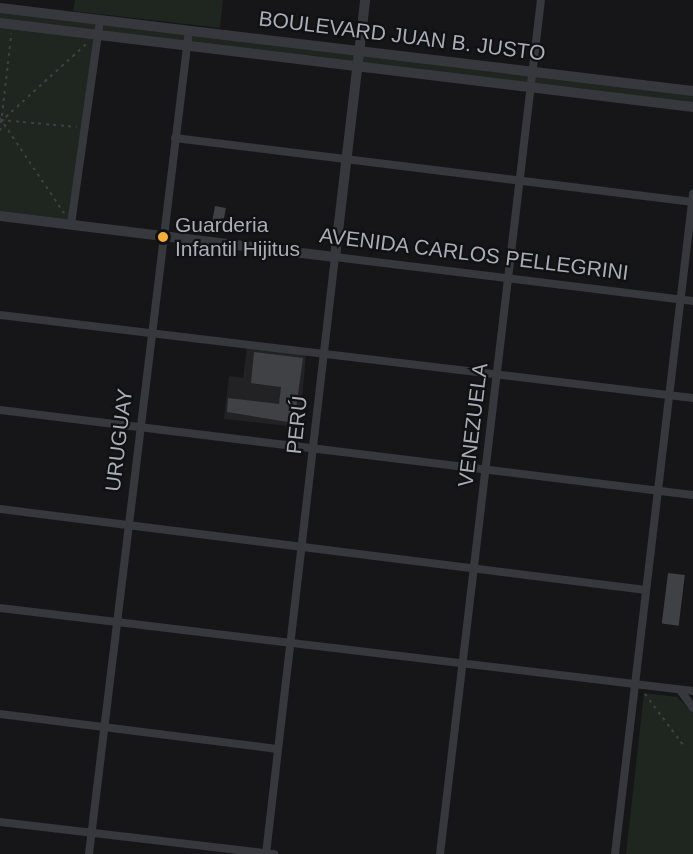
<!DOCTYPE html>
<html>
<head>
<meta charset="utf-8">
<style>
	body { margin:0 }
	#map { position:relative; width:693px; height:854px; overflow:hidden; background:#161618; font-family:Helvetica,sans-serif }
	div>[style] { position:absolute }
	.built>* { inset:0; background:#222225 }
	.green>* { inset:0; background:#1e261f }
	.building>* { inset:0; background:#404145; transform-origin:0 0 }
	.path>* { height:1.5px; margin-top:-0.75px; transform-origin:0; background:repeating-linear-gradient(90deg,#3d3f44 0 3px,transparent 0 7.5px) }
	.minor>* { height:8px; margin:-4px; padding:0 4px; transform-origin:4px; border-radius:4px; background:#37383d }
	.tertiary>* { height:10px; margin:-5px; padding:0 5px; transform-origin:5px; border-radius:5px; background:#37383d }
	.dots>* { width:16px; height:16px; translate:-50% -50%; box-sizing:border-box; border:3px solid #111113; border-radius:50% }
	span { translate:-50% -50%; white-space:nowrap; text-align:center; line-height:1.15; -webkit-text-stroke:4.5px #111113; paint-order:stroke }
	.street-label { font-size:21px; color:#a8adb8 }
	.poi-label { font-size:21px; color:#a8adb8 }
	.left { translate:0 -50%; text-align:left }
</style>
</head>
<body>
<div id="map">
	<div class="built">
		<div style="clip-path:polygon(247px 347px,306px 354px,300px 424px,297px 427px,224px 419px,229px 376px,243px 378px)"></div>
	</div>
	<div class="green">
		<div style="clip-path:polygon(75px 0,223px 0,220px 28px,73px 11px)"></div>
		<div style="clip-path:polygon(0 8px,693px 91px,693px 107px,97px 35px,71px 224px,0 216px)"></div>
		<div style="clip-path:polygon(644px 693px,677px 697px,693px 713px,693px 854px,626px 854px)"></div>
	</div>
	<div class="building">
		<div style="left:215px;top:206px;width:11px;height:17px;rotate:10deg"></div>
		<div style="clip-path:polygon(254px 352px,303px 358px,294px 423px,227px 412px,228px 398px,279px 404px,281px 387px,251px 383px)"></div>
		<div style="left:668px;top:573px;width:17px;height:51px;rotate:7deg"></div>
	</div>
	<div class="path">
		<div style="left:0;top:118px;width:115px;rotate:56deg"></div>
		<div style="left:1px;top:120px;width:76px;rotate:5.3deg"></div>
		<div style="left:0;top:122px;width:118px;rotate:-42.2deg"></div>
		<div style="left:0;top:131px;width:98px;rotate:-83.5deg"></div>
		<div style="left:645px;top:694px;width:65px;rotate:53.1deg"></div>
	</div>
	<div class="minor">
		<div style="left:175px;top:138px;width:522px;rotate:7.04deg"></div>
		<div style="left:71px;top:224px;width:206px;rotate:-81.9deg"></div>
		<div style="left:0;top:315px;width:698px;rotate:6.83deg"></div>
		<div style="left:0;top:410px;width:698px;rotate:6.99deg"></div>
		<div style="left:0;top:509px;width:651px;rotate:7.15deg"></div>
		<div style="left:0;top:608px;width:698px;rotate:6.83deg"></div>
		<div style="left:680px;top:690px;width:22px;rotate:54deg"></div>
		<div style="left:0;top:714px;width:279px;rotate:7.2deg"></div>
		<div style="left:0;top:822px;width:276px;rotate:6.7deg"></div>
		<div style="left:89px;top:854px;width:830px;rotate:-83.08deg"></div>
		<div style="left:266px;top:854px;width:601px;rotate:-83.41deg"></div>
		<div style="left:335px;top:257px;width:361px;rotate:7deg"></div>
		<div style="left:440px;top:854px;width:860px;rotate:-83.26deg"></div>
		<div style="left:615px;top:854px;width:665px;rotate:-83.26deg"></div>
	</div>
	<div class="tertiary">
		<div style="left:0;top:8px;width:698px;rotate:6.83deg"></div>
		<div style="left:0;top:23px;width:698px;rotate:6.91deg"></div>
		<div style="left:0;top:216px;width:337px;rotate:7deg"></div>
		<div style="left:335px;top:257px;width:259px;rotate:-83.3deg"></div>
	</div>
	<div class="dots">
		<div style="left:163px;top:237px;background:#f2b134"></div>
	</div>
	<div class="street-label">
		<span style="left:402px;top:36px;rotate:7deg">BOULEVARD JUAN B. JUSTO</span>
		<span style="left:474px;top:254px;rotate:7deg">AVENIDA CARLOS PELLEGRINI</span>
		<span style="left:297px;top:425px;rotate:-84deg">PERÚ</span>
		<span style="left:473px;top:425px;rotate:-83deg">VENEZUELA</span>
		<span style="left:119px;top:440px;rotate:-83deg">URUGUAY</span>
	</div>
	<div class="poi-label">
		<span class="left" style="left:175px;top:237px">Guarderia<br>Infantil Hijitus</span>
	</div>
</div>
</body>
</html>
